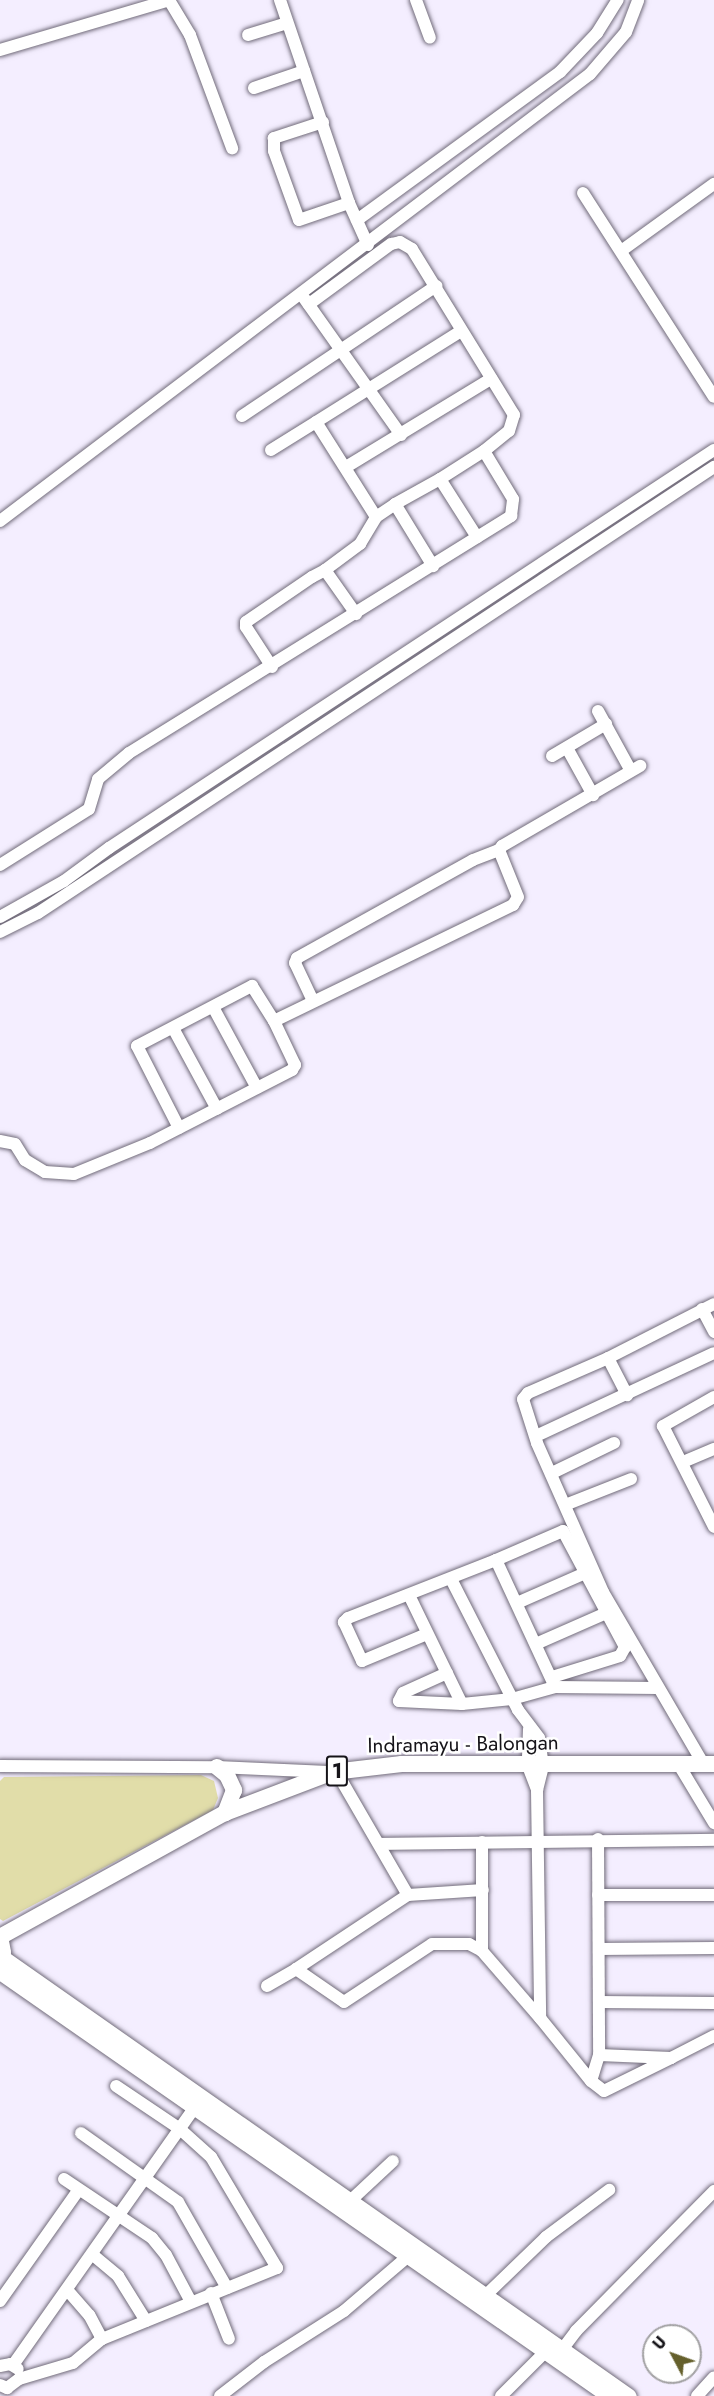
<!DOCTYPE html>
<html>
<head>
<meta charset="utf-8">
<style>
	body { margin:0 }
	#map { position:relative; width:714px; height:2396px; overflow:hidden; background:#f4eeff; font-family:Jost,sans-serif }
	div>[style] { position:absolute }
	.green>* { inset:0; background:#e1dda9 }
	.roads { filter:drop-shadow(0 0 2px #716b7a) drop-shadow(0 0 2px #716b7a) }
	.minor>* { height:12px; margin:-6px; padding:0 6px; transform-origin:6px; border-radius:6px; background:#fff }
	.major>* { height:15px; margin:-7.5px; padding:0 7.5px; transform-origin:7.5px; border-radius:7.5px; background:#fff }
	.highway>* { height:16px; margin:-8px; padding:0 8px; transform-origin:8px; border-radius:8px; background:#fff }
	span { translate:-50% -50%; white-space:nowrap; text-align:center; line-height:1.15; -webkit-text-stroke:5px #fff; paint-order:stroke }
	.shield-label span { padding:2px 4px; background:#fff; border:2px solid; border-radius:4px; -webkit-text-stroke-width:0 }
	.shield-label { font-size:20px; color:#161419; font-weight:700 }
	.street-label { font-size:21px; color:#161419 }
	.north { position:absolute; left:642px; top:2324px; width:60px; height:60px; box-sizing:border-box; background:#fff; border:2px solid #a2a1a3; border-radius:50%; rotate:311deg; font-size:16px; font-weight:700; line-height:24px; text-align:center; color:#161419 }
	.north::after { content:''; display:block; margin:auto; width:21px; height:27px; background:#65602c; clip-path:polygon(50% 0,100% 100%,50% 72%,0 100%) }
</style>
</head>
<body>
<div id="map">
	<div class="green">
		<div style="clip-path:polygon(201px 1775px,214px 1781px,218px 1798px,213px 1810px,3px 1921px,0 1919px,0 1781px,4px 1777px)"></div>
	</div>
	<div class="roads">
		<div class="minor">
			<div style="left:169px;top:0;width:41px;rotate:59deg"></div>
			<div style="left:190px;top:35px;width:121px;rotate:69.6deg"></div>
			<div style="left:280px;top:0;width:214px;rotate:71.2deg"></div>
			<div style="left:349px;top:203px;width:46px;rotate:65.7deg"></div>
			<div style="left:416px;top:0;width:40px;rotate:69.8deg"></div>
			<div style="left:248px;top:35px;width:41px;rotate:-17.1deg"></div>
			<div style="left:0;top:50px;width:177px;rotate:-16.4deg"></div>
			<div style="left:254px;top:88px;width:53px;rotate:-18.8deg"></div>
			<div style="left:323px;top:122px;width:52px;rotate:161.9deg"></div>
			<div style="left:274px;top:138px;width:13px;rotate:90deg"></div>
			<div style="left:274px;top:151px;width:73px;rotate:70.1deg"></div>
			<div style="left:299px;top:220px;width:53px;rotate:-18.8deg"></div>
			<div style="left:583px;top:193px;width:242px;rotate:57.3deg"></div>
			<div style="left:357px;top:220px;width:251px;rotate:-36.1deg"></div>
			<div style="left:560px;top:72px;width:54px;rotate:-46.5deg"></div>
			<div style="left:597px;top:33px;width:39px;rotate:-58deg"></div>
			<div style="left:621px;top:251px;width:115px;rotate:-35.8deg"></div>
			<div style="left:304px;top:298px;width:168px;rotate:54.7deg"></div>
			<div style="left:242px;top:416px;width:234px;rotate:-33.8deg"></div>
			<div style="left:271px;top:450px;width:53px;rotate:-31.9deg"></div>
			<div style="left:346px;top:467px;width:170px;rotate:-31.3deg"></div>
			<div style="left:440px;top:479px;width:52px;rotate:-32.5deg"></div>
			<div style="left:395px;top:504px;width:51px;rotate:-29.1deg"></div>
			<div style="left:440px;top:479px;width:69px;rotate:57.5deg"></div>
			<div style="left:376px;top:517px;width:112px;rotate:-122.3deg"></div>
			<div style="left:316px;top:422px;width:171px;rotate:-32.1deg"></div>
			<div style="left:0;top:521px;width:740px;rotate:-37.15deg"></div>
			<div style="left:590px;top:74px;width:55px;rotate:-49.4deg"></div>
			<div style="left:626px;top:32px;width:34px;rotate:-69deg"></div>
			<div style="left:325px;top:570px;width:44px;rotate:-36.6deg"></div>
			<div style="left:360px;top:544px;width:31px;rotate:-59deg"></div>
			<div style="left:376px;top:517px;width:23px;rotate:-34deg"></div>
			<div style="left:395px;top:504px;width:73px;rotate:58.5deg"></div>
			<div style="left:272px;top:667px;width:48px;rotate:-123deg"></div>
			<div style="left:246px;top:627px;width:5px;rotate:-90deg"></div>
			<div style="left:246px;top:622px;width:80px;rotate:-34.3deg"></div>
			<div style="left:312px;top:577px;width:15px;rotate:-28deg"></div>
			<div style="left:325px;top:570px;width:54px;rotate:54.8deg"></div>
			<div style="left:598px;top:711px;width:68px;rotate:61.2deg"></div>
			<div style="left:567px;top:748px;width:54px;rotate:61deg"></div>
			<div style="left:552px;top:756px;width:63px;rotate:-30.7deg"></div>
			<div style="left:0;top:865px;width:105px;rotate:-32.2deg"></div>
			<div style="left:89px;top:809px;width:31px;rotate:-73deg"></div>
			<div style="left:98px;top:779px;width:40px;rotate:-40deg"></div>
			<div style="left:129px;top:753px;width:450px;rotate:-31.8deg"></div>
			<div style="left:511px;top:516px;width:17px;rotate:-83deg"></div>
			<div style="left:513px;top:499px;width:56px;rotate:-121.1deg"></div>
			<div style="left:484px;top:451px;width:32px;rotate:-39deg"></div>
			<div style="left:509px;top:431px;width:17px;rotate:-73deg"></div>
			<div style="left:514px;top:415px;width:195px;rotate:-121.6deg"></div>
			<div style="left:412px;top:249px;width:14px;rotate:-150deg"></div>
			<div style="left:400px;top:242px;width:9px;rotate:167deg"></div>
			<div style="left:391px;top:244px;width:102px;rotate:143.8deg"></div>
			<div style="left:0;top:917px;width:73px;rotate:-29.4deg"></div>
			<div style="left:64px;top:881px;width:56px;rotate:-36.3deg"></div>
			<div style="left:109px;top:848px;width:724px;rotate:-33.34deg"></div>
			<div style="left:0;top:932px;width:42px;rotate:-26.6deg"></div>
			<div style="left:38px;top:913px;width:810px;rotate:-33.42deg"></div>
			<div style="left:313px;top:1001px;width:42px;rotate:-115.3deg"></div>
			<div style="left:295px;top:963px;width:5px;rotate:-68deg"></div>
			<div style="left:297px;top:958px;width:201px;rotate:-29.1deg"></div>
			<div style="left:473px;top:860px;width:28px;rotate:-21deg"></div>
			<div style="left:213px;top:1007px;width:92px;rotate:61.5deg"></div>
			<div style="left:173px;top:1028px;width:92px;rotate:61.5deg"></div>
			<div style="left:179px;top:1128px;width:92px;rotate:-117.1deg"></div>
			<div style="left:137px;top:1046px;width:130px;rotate:-27.6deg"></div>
			<div style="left:252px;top:986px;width:41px;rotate:57.8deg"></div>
			<div style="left:0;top:1141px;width:15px;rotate:11deg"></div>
			<div style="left:15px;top:1144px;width:19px;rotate:58deg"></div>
			<div style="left:25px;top:1160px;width:23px;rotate:31deg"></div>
			<div style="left:45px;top:1172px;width:29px;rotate:4deg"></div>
			<div style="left:74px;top:1174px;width:82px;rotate:-22.2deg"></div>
			<div style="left:150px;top:1143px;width:160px;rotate:-27.2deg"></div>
			<div style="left:292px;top:1070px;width:6px;rotate:-59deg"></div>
			<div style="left:295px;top:1065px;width:49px;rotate:-115.5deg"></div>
			<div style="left:274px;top:1021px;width:266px;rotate:-25.9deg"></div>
			<div style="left:513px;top:905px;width:9px;rotate:-58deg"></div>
			<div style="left:518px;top:897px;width:51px;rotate:-112deg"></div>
			<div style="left:499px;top:850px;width:5px;rotate:-53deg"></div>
			<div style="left:502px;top:846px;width:160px;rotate:-30.1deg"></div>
			<div style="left:702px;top:1309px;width:26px;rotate:62deg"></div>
			<div style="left:608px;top:1358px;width:42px;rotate:62.8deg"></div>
			<div style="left:714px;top:1397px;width:59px;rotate:150.4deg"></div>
			<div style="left:663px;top:1426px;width:113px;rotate:63.2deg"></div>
			<div style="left:536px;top:1436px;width:196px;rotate:-25deg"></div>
			<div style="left:683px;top:1462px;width:34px;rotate:-23deg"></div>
			<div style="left:552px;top:1473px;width:69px;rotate:-25.8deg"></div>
			<div style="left:565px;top:1505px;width:71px;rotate:-21.5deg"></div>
			<div style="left:496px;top:1560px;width:73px;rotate:-23.4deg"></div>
			<div style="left:563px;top:1531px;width:132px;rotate:61.9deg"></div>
			<div style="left:625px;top:1647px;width:10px;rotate:119deg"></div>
			<div style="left:620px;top:1656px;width:71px;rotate:162.8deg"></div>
			<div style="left:451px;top:1579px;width:147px;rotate:62.9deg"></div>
			<div style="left:518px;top:1710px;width:35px;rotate:53deg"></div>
			<div style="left:539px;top:1738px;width:28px;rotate:82deg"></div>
			<div style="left:543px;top:1766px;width:25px;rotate:104deg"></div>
			<div style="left:537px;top:1790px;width:228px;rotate:89.2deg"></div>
			<div style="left:540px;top:2018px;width:81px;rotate:51deg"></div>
			<div style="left:409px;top:1595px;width:121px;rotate:64.1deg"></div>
			<div style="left:462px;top:1704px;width:50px;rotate:-5.7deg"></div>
			<div style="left:512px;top:1699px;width:45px;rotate:-15.6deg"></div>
			<div style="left:555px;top:1687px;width:140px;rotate:-114.9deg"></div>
			<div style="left:496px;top:1560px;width:159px;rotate:158.6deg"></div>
			<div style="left:348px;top:1618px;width:6px;rotate:135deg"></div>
			<div style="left:344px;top:1622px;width:43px;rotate:65.2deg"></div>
			<div style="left:362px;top:1661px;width:70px;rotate:-22.6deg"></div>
			<div style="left:517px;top:1603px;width:74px;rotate:-23.8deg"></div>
			<div style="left:538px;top:1643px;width:74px;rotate:-23.8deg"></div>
			<div style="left:447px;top:1673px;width:48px;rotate:155.6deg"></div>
			<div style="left:403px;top:1693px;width:9px;rotate:117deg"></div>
			<div style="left:399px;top:1701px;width:63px;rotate:2.7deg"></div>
			<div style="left:555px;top:1687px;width:103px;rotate:0.6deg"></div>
			<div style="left:529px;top:1729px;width:37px;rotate:92deg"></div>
			<div style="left:528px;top:1766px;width:26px;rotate:69deg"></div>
			<div style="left:679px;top:1765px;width:68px;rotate:58.9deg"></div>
			<div style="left:704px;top:1765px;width:200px;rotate:-120.3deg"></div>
			<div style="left:603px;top:1592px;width:163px;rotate:-113.9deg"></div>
			<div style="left:537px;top:1443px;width:46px;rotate:-107.7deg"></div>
			<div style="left:523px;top:1399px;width:8px;rotate:-50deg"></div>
			<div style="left:528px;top:1393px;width:87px;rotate:-23.6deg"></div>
			<div style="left:608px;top:1358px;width:119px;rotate:-27deg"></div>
			<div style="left:0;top:1766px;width:217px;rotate:0.3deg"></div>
			<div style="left:217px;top:1767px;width:111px;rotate:2.6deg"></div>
			<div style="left:336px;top:1771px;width:143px;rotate:59.9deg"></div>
			<div style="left:598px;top:1839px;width:216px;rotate:89.7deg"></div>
			<div style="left:482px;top:1842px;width:109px;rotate:90deg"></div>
			<div style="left:380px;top:1844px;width:334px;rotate:-0.7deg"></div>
			<div style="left:598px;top:1895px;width:116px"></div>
			<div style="left:599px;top:1949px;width:115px;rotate:-0.5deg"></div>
			<div style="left:296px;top:1969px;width:134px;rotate:-33.5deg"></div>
			<div style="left:408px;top:1895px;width:75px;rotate:-3.8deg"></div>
			<div style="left:267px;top:1986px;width:34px;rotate:-30deg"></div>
			<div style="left:296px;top:1969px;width:58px;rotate:34.5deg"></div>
			<div style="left:344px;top:2002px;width:105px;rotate:-33.4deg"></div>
			<div style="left:432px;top:1944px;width:37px"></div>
			<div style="left:469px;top:1944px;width:15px;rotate:28deg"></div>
			<div style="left:482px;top:1951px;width:89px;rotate:49.1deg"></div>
			<div style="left:599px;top:2002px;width:115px;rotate:0.5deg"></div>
			<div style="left:671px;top:2058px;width:72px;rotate:-177.6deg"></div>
			<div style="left:599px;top:2055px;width:27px;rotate:107deg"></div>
			<div style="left:591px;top:2081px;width:16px;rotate:38deg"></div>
			<div style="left:604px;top:2091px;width:75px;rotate:-26.2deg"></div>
			<div style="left:671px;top:2058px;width:48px;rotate:-27.1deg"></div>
			<div style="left:81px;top:2133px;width:119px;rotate:35.4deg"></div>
			<div style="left:178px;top:2202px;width:99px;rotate:60.3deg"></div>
			<div style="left:64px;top:2179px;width:106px;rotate:33.8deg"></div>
			<div style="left:152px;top:2238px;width:22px;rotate:51deg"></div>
			<div style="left:166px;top:2255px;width:53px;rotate:62deg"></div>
			<div style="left:349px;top:2202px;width:60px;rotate:-43deg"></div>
			<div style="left:93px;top:2255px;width:33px;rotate:40deg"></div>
			<div style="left:118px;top:2276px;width:53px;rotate:58.1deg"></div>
			<div style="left:211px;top:2293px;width:49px;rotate:68.6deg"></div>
			<div style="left:485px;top:2296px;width:85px;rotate:-44deg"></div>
			<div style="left:546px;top:2237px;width:79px;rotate:-36.7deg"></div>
			<div style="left:0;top:2301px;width:135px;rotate:-54.7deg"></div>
			<div style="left:102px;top:2339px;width:189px;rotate:-22.1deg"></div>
			<div style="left:277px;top:2268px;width:129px;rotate:-120.7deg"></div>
			<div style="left:211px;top:2157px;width:42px;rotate:-137.9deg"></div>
			<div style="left:180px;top:2129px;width:77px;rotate:-146.1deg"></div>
			<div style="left:558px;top:2355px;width:30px;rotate:-53deg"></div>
			<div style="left:576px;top:2331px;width:197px;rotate:-45.4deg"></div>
			<div style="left:13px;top:2365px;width:323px;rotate:-54.8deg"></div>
			<div style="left:0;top:2366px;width:10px;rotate:-11deg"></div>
			<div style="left:10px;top:2364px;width:9px;rotate:32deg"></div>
			<div style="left:0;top:2385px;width:8px;rotate:23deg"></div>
			<div style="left:7px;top:2388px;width:15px;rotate:-37deg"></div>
			<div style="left:19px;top:2379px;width:56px;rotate:-16.5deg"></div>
			<div style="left:73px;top:2363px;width:38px;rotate:-40deg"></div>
			<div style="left:102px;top:2339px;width:27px;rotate:-118deg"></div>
			<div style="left:89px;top:2315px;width:33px;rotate:-131deg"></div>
			<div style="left:220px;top:2396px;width:56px;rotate:-37.7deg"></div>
			<div style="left:264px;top:2362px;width:95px;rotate:-32.5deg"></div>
			<div style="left:344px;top:2311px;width:91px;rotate:-40.5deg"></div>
			<div style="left:501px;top:2396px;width:62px;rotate:-45deg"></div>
			<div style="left:697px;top:2396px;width:25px;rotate:-48deg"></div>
		</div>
		<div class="major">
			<div style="left:2px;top:1957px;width:765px;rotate:35deg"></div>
			<div style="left:0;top:1972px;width:742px;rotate:34.85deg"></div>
		</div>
		<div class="highway">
			<div style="left:217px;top:1767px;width:13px;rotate:39deg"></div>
			<div style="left:227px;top:1775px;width:17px;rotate:65deg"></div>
			<div style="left:234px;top:1790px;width:25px;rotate:111deg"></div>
			<div style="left:0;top:1961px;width:9px;rotate:-72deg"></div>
			<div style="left:3px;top:1952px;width:15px;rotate:-101deg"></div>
			<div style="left:0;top:1937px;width:257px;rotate:-28.9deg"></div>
			<div style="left:225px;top:1813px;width:116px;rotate:-20.8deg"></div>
			<div style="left:333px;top:1772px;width:69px;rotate:-6.6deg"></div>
			<div style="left:402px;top:1764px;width:312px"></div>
		</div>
	</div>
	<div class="shield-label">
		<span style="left:337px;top:1771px">1</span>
	</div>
	<div class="street-label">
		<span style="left:463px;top:1744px;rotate:-1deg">Indramayu - Balongan</span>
	</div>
	<div class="north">U</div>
</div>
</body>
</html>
